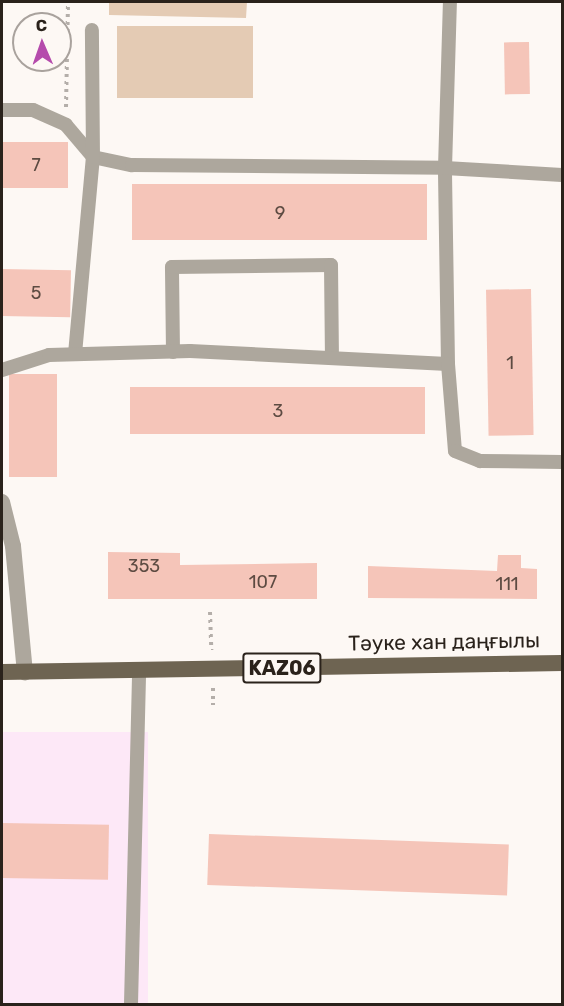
<!DOCTYPE html>
<html>
<head>
<meta charset="utf-8">
<style>
	body { margin:0 }
	#map { position:relative; width:564px; height:1006px; overflow:hidden; background:#fdf8f4; font-family:Rubik,sans-serif }
	div>[style] { position:absolute }
	.education>* { inset:0; background:#fde8f7; transform-origin:0 0 }
	.green>* { inset:0; background:#e4cbb4; transform-origin:0 0 }
	.building>* { inset:0; background:#f5c5b9; transform-origin:0 0 }
	.path>* { height:4px; margin-top:-2px; transform-origin:0; background:repeating-linear-gradient(90deg,#b4aea9 0 3px,transparent 0 7.5px) }
	.service>* { height:14px; margin:-7px; padding:0 7px; transform-origin:7px; border-radius:7px; background:#ada79d }
	.minor>* { height:16px; margin:-8px; padding:0 8px; transform-origin:8px; border-radius:8px; background:#ada79d }
	.primary>* { height:16px; margin:-8px; padding:0 8px; transform-origin:8px; border-radius:8px; background:#6e6452 }
	span { translate:-50% -50%; white-space:nowrap; text-align:center; line-height:1.15; -webkit-text-stroke:4.5px #fdf8f4; paint-order:stroke }
	.number-label { font-size:18px; color:#5d4b42 }
	.number-label span { -webkit-text-stroke-width:0 }
	.shield-label span { padding:2px 4px; background:#fdf8f4; border:2px solid; border-radius:4px; -webkit-text-stroke-width:0 }
	.shield-label { font-size:20px; color:#2a221b; font-weight:700 }
	.street-label { font-size:21px; color:#2a221b }
	.frame { position:absolute; inset:0; border:3px solid #2a221b; pointer-events:none }
	.north { position:absolute; left:12px; top:12px; width:60px; height:60px; box-sizing:border-box; background:#fdf8f4; border:2px solid #a9a29d; border-radius:50%; rotate:358deg; font-size:16px; font-weight:700; line-height:24px; text-align:center; color:#2a221b }
	.north::after { content:''; display:block; margin:auto; width:21px; height:27px; background:#b54bac; clip-path:polygon(50% 0,100% 100%,50% 72%,0 100%) }
</style>
</head>
<body>
<div id="map">
	<div class="education">
		<div style="left:148px;top:732px;width:272px;height:146px;rotate:90deg"></div>
	</div>
	<div class="green">
		<div style="clip-path:polygon(109px 2px,247px 2px,246px 18px,109px 15px)"></div>
		<div style="left:253px;top:26px;width:72px;height:136px;rotate:90deg"></div>
	</div>
	<div class="building">
		<div style="left:529px;top:42px;width:52px;height:25px;rotate:89deg"></div>
		<div style="left:2px;top:142px;width:66px;height:46px"></div>
		<div style="left:427px;top:184px;width:56px;height:295px;rotate:90deg"></div>
		<div style="left:2px;top:269px;width:69px;height:47px;rotate:1deg"></div>
		<div style="left:531px;top:289px;width:146px;height:45px;rotate:89deg"></div>
		<div style="left:57px;top:374px;width:103px;height:48px;rotate:90deg"></div>
		<div style="left:425px;top:387px;width:47px;height:295px;rotate:90deg"></div>
		<div style="clip-path:polygon(108px 552px,180px 553px,180px 565px,317px 563px,317px 599px,108px 599px)"></div>
		<div style="clip-path:polygon(498px 555px,521px 555px,521px 568px,537px 569px,537px 599px,368px 598px,368px 566px,497px 571px)"></div>
		<div style="left:2px;top:823px;width:107px;height:55px;rotate:1deg"></div>
		<div style="left:209px;top:834px;width:300px;height:51px;rotate:2deg"></div>
	</div>
	<div class="path">
		<div style="left:66px;top:107px;width:105px;rotate:-88.9deg"></div>
		<div style="left:210px;top:612px;width:38px;rotate:88deg"></div>
		<div style="left:213px;top:688px;width:17px;rotate:90deg"></div>
	</div>
	<div class="service">
		<div style="left:2px;top:110px;width:31px"></div>
		<div style="left:33px;top:110px;width:36px;rotate:24deg"></div>
		<div style="left:66px;top:125px;width:42px;rotate:49.8deg"></div>
		<div style="left:93px;top:157px;width:40px;rotate:12deg"></div>
		<div style="left:132px;top:165px;width:313px;rotate:0.5deg"></div>
		<div style="left:445px;top:168px;width:117px;rotate:3.4deg"></div>
		<div style="left:173px;top:352px;width:85px;rotate:-90.7deg"></div>
		<div style="left:172px;top:267px;width:159px;rotate:-0.7deg"></div>
		<div style="left:331px;top:265px;width:93px;rotate:89.4deg"></div>
		<div style="left:75px;top:354px;width:198px;rotate:-84.8deg"></div>
		<div style="left:93px;top:157px;width:127px;rotate:-90.5deg"></div>
		<div style="left:448px;top:364px;width:196px;rotate:-90.9deg"></div>
		<div style="left:445px;top:168px;width:166px;rotate:-88.3deg"></div>
		<div style="left:2px;top:370px;width:49px;rotate:-17.7deg"></div>
		<div style="left:49px;top:355px;width:141px;rotate:-1.6deg"></div>
		<div style="left:190px;top:351px;width:258px;rotate:2.9deg"></div>
		<div style="left:448px;top:364px;width:87px;rotate:85.4deg"></div>
		<div style="left:455px;top:451px;width:27px;rotate:22deg"></div>
		<div style="left:480px;top:461px;width:82px;rotate:0.7deg"></div>
		<div style="left:131px;top:1004px;width:334px;rotate:-88.6deg"></div>
	</div>
	<div class="minor">
		<div style="left:2px;top:502px;width:45px;rotate:76deg"></div>
		<div style="left:13px;top:546px;width:127px;rotate:84.6deg"></div>
	</div>
	<div class="primary">
		<div style="left:2px;top:672px;width:560px;rotate:-0.92deg"></div>
	</div>
	<div class="number-label">
		<span style="left:36px;top:165px">7</span>
		<span style="left:280px;top:213px">9</span>
		<span style="left:36px;top:293px">5</span>
		<span style="left:510px;top:363px">1</span>
		<span style="left:278px;top:411px">3</span>
		<span style="left:144px;top:566px">353</span>
		<span style="left:263px;top:582px">107</span>
		<span style="left:507px;top:584px">111</span>
	</div>
	<div class="shield-label">
		<span style="left:282px;top:668px">KАZ06</span>
	</div>
	<div class="street-label">
		<span style="left:444px;top:642px;rotate:-1deg">Тәуке хан даңғылы</span>
	</div>
	<div class="frame"></div>
	<div class="north">С</div>
</div>
</body>
</html>
